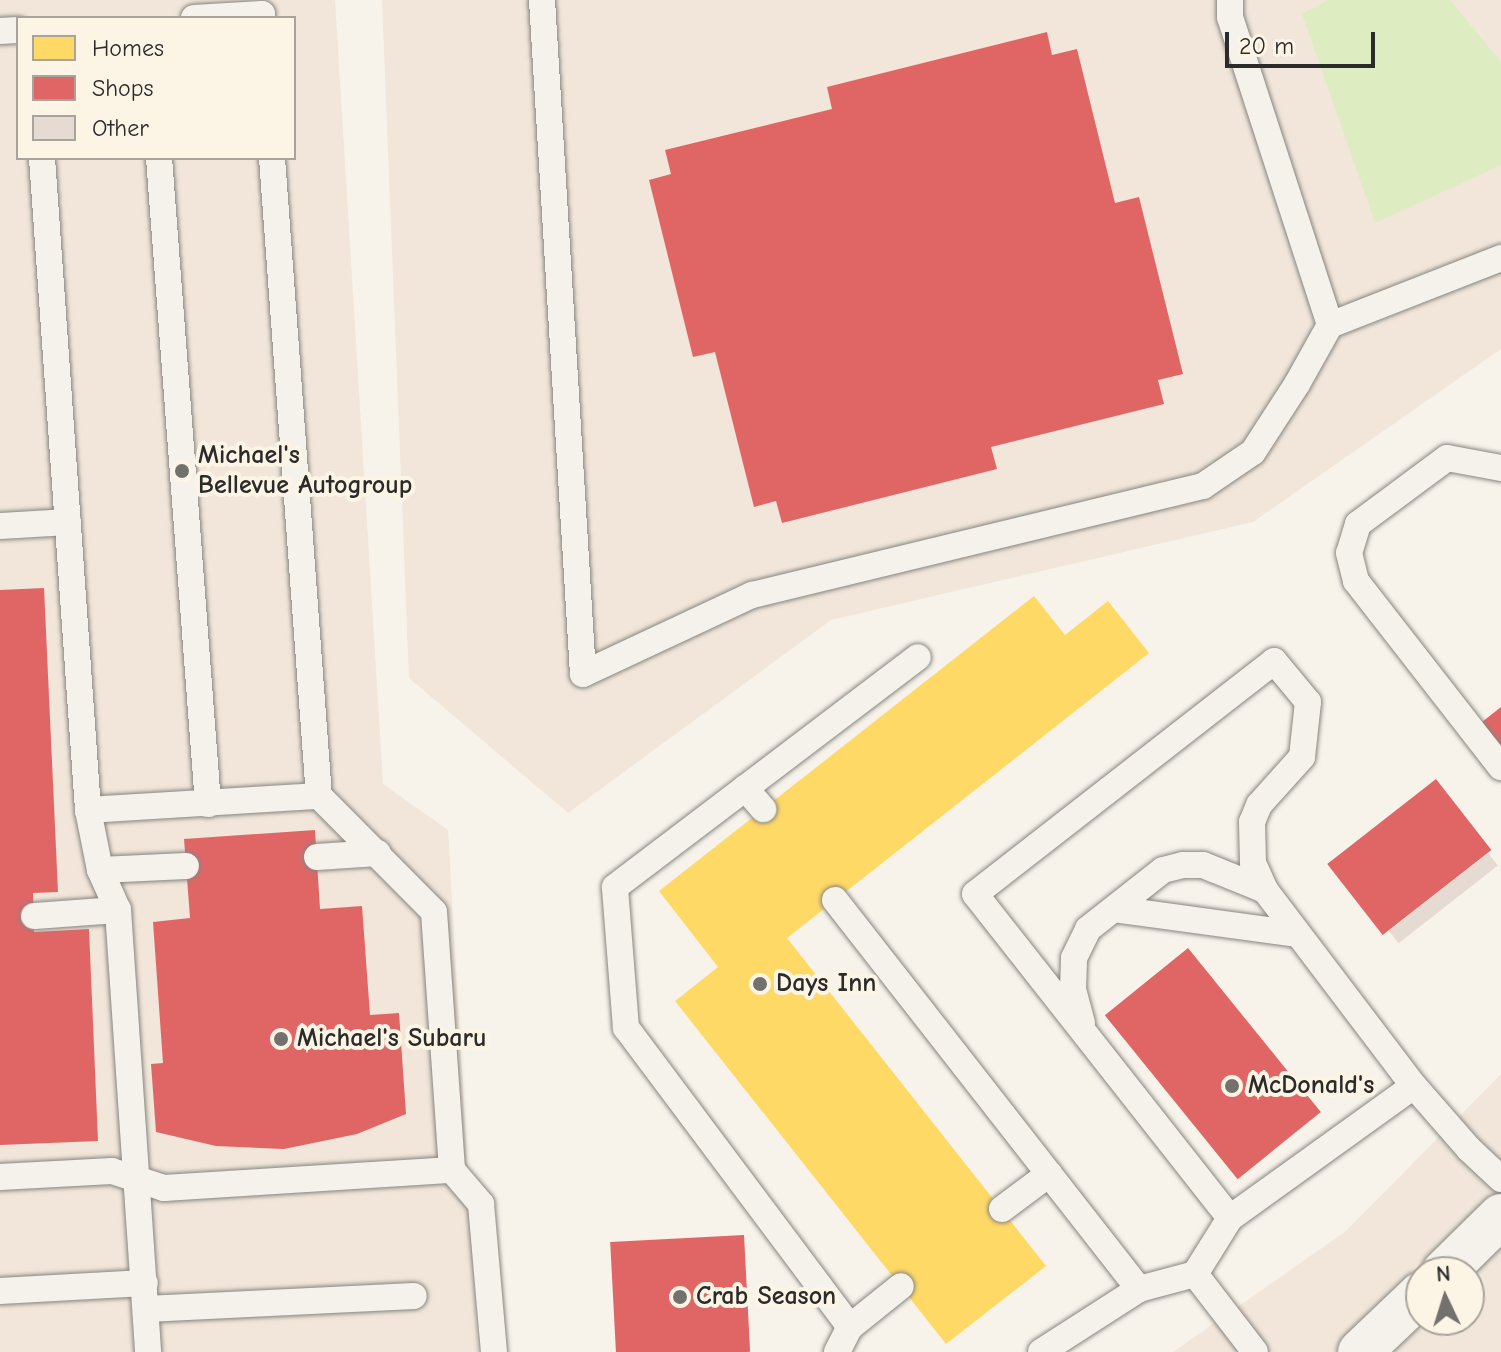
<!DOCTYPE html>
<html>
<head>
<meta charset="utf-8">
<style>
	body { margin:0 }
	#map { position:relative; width:1501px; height:1352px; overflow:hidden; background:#f7f3ea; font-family:"Comic Neue",sans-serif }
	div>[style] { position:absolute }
	.built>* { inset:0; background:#f1e6d9 }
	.green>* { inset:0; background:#ddedc1 }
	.homes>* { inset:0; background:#ffd966 }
	.shops>* { inset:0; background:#e06666; transform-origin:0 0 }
	.building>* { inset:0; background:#e5dbd3; transform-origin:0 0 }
	.roads { filter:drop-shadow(0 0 2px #878581) drop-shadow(0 0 2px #878581) }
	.lane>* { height:26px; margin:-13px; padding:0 13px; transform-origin:13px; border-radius:13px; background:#f5f2ec }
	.secondary>* { height:44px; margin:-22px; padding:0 22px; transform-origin:22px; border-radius:22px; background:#f5f2ec }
	.dots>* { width:22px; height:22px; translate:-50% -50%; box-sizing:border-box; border:4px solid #fcf5e5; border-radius:50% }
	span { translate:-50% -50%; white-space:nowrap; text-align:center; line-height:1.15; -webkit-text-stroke:8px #fcf5e5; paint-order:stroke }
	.poi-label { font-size:26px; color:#2b2b2b; font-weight:700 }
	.left { translate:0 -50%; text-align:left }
	.legend { position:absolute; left:16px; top:16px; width:280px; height:144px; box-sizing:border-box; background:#fcf5e5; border:2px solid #a8a49b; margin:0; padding:10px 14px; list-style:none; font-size:24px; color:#2b2b2b }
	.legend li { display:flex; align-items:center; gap:16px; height:40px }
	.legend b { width:40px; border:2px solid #a8a49b }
	.north { position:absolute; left:1405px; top:1256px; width:80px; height:80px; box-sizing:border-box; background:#fcf5e5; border:2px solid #a8a49b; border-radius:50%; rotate:356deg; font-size:22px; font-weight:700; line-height:32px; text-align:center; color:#2b2b2b }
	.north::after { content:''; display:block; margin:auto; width:28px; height:36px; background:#72716e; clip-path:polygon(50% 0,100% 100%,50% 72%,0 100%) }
	.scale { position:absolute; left:1225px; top:32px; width:150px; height:36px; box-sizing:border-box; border:4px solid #2b2b2b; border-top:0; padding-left:10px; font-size:24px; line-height:28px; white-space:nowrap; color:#2b2b2b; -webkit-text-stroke:6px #fcf5e5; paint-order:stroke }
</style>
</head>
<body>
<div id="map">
	<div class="built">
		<div style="clip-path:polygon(evenodd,0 0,335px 0,383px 784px,448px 830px,478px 1352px,0 1352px,0 0,18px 18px,294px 18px,294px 158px,18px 158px,18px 18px)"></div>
		<div style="clip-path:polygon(382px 0,1501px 0,1501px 349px,1253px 522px,831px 620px,568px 813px,409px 678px)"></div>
		<div style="clip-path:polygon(evenodd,1501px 1074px,1501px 1352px,1173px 1352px,1346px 1231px,1501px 1074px,1421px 1272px,1469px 1272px,1469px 1320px,1421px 1320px,1421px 1272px)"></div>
	</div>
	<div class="green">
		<div style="clip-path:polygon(1328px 0,1450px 0,1501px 62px,1501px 165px,1375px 223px,1302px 14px)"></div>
	</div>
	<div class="homes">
		<div style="clip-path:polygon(1034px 596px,1065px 635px,1108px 601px,1149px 653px,787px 938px,1046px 1266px,946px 1344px,675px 1001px,718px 967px,659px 891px)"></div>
	</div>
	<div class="shops">
		<div style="clip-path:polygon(1047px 32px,1052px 55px,1077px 49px,1115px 203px,1139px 197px,1183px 374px,1158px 380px,1164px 404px,991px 447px,997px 469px,782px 523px,776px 501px,754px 507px,715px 352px,693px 357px,649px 180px,671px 174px,665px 150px,832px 109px,827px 87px)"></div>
		<div style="clip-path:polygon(44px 588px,58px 892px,33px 893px,34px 932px,89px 929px,98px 1141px,0 1145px,0 590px)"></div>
		<div style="clip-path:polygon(1501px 707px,1501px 745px,1482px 722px)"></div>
		<div style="left:1436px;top:779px;width:90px;height:138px;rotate:52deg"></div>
		<div style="clip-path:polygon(315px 830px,320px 909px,362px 906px,370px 1015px,399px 1013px,406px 1114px,357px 1134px,284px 1149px,216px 1146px,156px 1132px,151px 1064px,163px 1063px,153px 922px,190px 918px,184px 839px)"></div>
		<div style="left:1188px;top:948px;width:211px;height:107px;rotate:51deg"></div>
		<div style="left:744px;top:1235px;width:117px;height:134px;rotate:87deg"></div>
	</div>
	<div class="building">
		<div style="left:1488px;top:853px;width:16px;height:126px;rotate:52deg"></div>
	</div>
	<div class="roads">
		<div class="lane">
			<div style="left:542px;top:0;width:675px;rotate:86.52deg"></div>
			<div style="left:583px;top:674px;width:187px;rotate:-25.1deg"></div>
			<div style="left:752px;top:595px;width:464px;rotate:-13.6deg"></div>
			<div style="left:1203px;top:486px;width:60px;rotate:-34.2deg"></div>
			<div style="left:1253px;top:452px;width:81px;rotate:-57.1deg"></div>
			<div style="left:1297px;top:384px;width:68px;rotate:-60.8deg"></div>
			<div style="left:1230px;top:0;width:17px;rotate:90deg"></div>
			<div style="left:1230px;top:17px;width:324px;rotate:72deg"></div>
			<div style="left:1330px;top:325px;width:184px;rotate:-21.4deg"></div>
			<div style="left:194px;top:18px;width:68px;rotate:-3.4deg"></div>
			<div style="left:262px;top:14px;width:4px;rotate:90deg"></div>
			<div style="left:0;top:31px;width:18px;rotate:-3deg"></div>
			<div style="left:42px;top:158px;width:654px;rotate:85.96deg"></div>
			<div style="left:88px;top:810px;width:61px;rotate:78.7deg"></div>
			<div style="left:100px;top:870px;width:44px;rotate:65.8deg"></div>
			<div style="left:118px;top:910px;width:443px;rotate:86.1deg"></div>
			<div style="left:159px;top:158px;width:648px;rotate:85.66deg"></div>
			<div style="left:272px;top:158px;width:640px;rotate:85.79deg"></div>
			<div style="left:319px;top:796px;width:163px;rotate:45.2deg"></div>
			<div style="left:434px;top:912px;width:259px;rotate:86deg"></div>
			<div style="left:452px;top:1170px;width:45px;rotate:49.5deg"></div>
			<div style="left:481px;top:1204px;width:149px;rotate:85deg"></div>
			<div style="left:1501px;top:468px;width:55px;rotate:-169.5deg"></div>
			<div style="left:1447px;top:458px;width:111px;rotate:143.4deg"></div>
			<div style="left:1358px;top:524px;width:30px;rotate:107deg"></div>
			<div style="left:1349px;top:553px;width:29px;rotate:76deg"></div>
			<div style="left:1356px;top:581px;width:236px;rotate:52.1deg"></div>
			<div style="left:0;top:526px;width:68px;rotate:-3.4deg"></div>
			<div style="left:745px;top:788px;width:28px;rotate:49deg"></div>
			<div style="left:88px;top:810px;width:231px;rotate:-3.5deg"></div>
			<div style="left:317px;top:857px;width:61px;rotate:-3.8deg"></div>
			<div style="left:100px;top:870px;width:86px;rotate:-2.7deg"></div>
			<div style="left:835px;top:900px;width:494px;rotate:52deg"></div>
			<div style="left:1114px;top:909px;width:184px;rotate:7.8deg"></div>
			<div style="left:34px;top:916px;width:84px;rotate:-4.1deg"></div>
			<div style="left:1082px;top:1023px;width:35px;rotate:-105deg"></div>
			<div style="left:1073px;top:989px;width:31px;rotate:-88deg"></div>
			<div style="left:1074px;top:958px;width:32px;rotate:-64deg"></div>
			<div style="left:1088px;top:929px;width:95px;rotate:-38.2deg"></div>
			<div style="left:1163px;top:870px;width:21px;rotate:-14deg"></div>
			<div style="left:1183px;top:865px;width:20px"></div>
			<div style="left:1203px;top:865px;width:67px;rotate:22deg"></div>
			<div style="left:0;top:1177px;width:112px;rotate:-3.1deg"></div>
			<div style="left:112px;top:1171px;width:55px;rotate:18.1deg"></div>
			<div style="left:164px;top:1188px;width:289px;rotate:-3.6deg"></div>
			<div style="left:1002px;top:1209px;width:59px;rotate:-36.7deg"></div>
			<div style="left:1230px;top:1218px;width:412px;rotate:-128.2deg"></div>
			<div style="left:975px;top:894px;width:379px;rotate:-37.9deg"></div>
			<div style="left:1274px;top:661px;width:53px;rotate:50.3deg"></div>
			<div style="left:1308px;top:702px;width:55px;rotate:96.2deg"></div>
			<div style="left:1302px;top:757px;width:64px;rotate:131.9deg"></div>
			<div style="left:1259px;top:805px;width:18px;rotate:112deg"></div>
			<div style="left:1252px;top:822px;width:41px;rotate:88.6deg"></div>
			<div style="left:1253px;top:863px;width:30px;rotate:66deg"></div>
			<div style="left:1265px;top:890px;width:246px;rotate:52.8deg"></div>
			<div style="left:1414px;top:1086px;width:84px;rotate:48.9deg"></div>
			<div style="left:1469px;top:1149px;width:44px;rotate:43.2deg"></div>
			<div style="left:1195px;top:1274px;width:98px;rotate:52.4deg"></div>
			<div style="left:0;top:1291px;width:145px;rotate:-3.2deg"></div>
			<div style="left:146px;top:1309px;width:268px;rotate:-2.8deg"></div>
			<div style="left:850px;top:1327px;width:65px;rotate:-38.8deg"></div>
			<div style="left:837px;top:1352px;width:28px;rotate:-63deg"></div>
			<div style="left:850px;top:1327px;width:374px;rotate:-126.8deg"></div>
			<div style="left:626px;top:1028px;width:141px;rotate:-94.5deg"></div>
			<div style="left:615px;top:887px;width:380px;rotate:-37.2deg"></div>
			<div style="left:1041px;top:1352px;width:117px;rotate:-32.7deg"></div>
			<div style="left:1139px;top:1289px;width:58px;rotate:-15deg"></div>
			<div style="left:1195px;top:1274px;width:66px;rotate:-58deg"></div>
			<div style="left:1230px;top:1218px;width:226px;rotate:-35.7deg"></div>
		</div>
		<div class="secondary">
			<div style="left:1444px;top:1272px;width:80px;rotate:-44.5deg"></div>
			<div style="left:1360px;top:1352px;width:84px;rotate:-43.6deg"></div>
		</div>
	</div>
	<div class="dots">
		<div style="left:182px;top:471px;background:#72716e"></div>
		<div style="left:760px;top:984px;background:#72716e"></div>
		<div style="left:281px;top:1039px;background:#72716e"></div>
		<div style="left:1232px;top:1086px;background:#72716e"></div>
		<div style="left:680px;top:1297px;background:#72716e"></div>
	</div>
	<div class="poi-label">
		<span class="left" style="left:198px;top:471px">Michael's<br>Bellevue Autogroup</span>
		<span class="left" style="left:776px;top:984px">Days Inn</span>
		<span class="left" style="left:297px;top:1039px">Michael's Subaru</span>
		<span class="left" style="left:1248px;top:1086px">McDonald's</span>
		<span class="left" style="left:696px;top:1297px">Crab Season</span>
	</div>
	<ul class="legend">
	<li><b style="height:22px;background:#ffd966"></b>Homes</li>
	<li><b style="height:22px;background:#e06666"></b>Shops</li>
	<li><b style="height:22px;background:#e5dbd3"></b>Other</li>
	</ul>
	<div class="north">N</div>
	<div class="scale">20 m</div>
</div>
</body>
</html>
